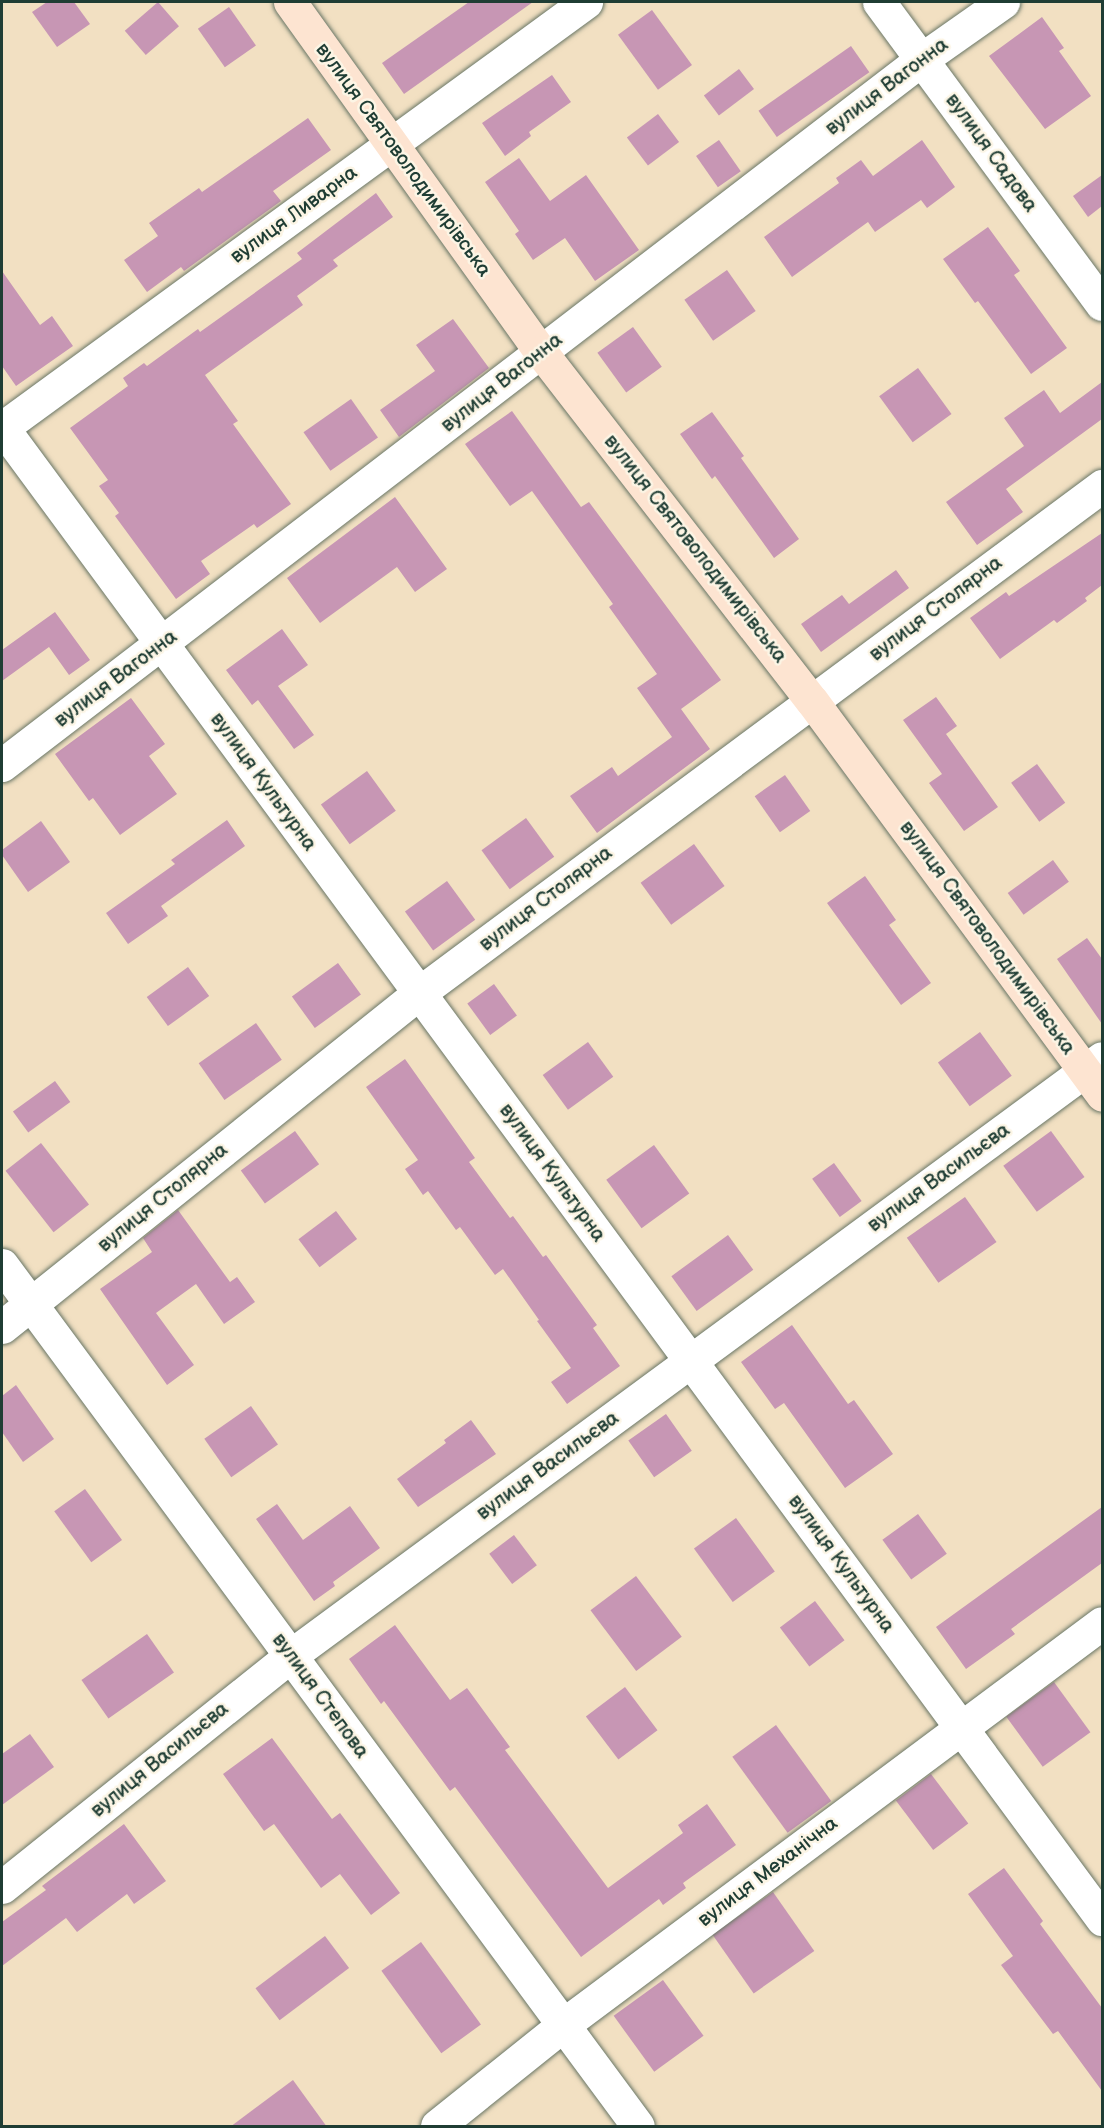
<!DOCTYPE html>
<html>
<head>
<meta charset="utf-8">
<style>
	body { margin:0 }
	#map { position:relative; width:1104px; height:2128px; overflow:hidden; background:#f2e0c2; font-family:"Balsamiq Sans",sans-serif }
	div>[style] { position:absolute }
	.building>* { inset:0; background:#c796b4; transform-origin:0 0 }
	.roads { filter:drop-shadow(0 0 2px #697666) drop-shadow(0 0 2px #697666) }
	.street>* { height:33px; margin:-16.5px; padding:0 16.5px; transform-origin:16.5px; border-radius:16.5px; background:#fff }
	.secondary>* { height:33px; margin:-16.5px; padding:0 16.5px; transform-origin:16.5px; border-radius:16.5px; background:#fde4d1 }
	span { translate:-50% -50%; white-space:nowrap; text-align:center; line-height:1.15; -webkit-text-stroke:5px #fcf5e5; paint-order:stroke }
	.street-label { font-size:20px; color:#1f3d34 }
	.frame { position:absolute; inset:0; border:3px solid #1f3d34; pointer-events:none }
</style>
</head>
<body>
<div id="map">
	<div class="building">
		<div style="clip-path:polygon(47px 2px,74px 2px,90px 24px,57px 47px,32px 12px)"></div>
		<div style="left:158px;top:2px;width:32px;height:44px;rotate:49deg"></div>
		<div style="clip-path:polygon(469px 2px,533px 2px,404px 94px,382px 63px)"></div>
		<div style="left:229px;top:7px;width:47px;height:38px;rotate:55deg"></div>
		<div style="left:652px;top:10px;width:68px;height:42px;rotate:54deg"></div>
		<div style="clip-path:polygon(1042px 17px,1064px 48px,1059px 51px,1091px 96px,1045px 129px,989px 56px)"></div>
		<div style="left:851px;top:46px;width:32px;height:113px;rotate:55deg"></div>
		<div style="left:739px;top:69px;width:25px;height:44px;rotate:53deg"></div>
		<div style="clip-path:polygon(552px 75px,571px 102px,529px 132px,531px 136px,505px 156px,482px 123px)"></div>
		<div style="left:658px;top:114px;width:35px;height:39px;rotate:53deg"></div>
		<div style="clip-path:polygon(308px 118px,331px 150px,273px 191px,281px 201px,184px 271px,181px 267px,147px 292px,124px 260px,158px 236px,149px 223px,199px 188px,202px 192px)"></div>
		<div style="left:719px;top:140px;width:38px;height:28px;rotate:55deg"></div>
		<div style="clip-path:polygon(922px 140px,955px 187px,927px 208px,921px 200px,875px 232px,868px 222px,792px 277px,764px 237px,839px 183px,836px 178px,861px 160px,873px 176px)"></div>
		<div style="clip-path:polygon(519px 158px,550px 201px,586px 175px,639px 250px,595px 281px,565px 238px,533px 260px,515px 234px,519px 231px,485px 182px)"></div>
		<div style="clip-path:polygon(1102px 175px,1102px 206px,1088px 217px,1073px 196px)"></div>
		<div style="clip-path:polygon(376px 193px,393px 217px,333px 260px,338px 266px,297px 296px,303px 305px,205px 375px,238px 421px,233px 424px,291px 504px,257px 528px,254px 524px,201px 561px,210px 574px,176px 599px,115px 516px,119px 513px,99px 486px,108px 480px,70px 428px,128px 386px,123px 378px,144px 363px,147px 366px,198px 329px,200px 332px,302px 259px,297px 253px)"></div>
		<div style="clip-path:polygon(988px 227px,1020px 271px,1014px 275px,1067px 348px,1031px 374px,978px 301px,975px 303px,943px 259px)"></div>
		<div style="left:727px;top:270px;width:50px;height:52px;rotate:55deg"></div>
		<div style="clip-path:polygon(2px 271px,40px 325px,52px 316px,73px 346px,16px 386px,2px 366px)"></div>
		<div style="clip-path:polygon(453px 319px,489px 368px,399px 437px,380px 410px,435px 371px,416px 345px)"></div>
		<div style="left:633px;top:327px;width:49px;height:44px;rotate:54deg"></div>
		<div style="left:918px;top:368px;width:57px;height:48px;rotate:54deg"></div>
		<div style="clip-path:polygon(1102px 382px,1102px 419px,1006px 489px,1023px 512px,977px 545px,946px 502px,1024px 446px,1004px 418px,1044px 390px,1060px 413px)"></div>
		<div style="left:351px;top:399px;width:47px;height:58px;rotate:55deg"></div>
		<div style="clip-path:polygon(512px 411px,581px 507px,589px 502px,721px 680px,681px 709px,710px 749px,597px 833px,570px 796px,612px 767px,618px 776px,672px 737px,637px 688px,657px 674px,609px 607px,613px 604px,532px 491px,510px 506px,465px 444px)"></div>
		<div style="clip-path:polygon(712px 412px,744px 456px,741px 458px,799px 539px,774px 558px,715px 476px,712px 479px,680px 434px)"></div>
		<div style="clip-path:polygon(395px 497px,447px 569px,415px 592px,397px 567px,320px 623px,287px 578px)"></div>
		<div style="clip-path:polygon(1102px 533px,1102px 585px,1085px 598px,1087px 601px,1057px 623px,1054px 620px,1000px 659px,970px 618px,1006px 592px,1009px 596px)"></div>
		<div style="clip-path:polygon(896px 570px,909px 588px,821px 652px,801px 624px,842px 595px,849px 604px)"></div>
		<div style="clip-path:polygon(55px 612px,90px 660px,69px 675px,49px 647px,2px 681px,2px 650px)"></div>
		<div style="clip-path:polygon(282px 629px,308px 665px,278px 686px,314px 735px,294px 749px,258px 700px,252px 705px,226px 670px)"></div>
		<div style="clip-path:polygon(936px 697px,957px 726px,946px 734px,998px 807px,964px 831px,929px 783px,942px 774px,903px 720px)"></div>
		<div style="clip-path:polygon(131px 698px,165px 744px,149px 756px,177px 794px,120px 835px,93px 798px,89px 801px,55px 754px)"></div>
		<div style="left:1037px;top:764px;width:48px;height:32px;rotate:54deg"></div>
		<div style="left:367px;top:771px;width:49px;height:57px;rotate:54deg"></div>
		<div style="left:785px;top:775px;width:44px;height:37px;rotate:55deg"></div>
		<div style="left:526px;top:818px;width:48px;height:55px;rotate:54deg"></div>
		<div style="clip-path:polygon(227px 820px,245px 846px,161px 906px,168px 916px,128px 944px,106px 913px,175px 864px,171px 860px)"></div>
		<div style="clip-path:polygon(41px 821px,70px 862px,28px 892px,2px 855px,2px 850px)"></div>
		<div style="left:694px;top:844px;width:52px;height:66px;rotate:54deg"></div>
		<div style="left:1053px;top:860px;width:27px;height:56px;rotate:54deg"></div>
		<div style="clip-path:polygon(865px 876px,896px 920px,889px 925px,931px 983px,901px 1005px,827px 903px)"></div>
		<div style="left:447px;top:881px;width:48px;height:52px;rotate:54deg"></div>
		<div style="clip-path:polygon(1087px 938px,1102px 959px,1102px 1024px,1057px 959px)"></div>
		<div style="left:338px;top:963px;width:39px;height:57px;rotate:54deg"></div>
		<div style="left:188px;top:967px;width:36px;height:51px;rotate:54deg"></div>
		<div style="left:494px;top:984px;width:39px;height:33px;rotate:54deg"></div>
		<div style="left:256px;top:1023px;width:45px;height:70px;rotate:55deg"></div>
		<div style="left:980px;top:1032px;width:54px;height:52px;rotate:54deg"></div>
		<div style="left:588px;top:1042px;width:43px;height:56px;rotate:54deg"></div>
		<div style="clip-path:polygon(405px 1059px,475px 1158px,469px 1162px,510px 1218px,513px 1216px,543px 1257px,546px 1255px,597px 1325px,593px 1328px,620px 1366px,567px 1404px,551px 1382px,571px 1368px,537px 1321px,539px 1320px,503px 1269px,495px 1275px,460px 1227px,456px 1230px,428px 1191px,423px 1195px,405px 1169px,418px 1160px,366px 1087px)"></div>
		<div style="left:55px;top:1081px;width:26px;height:52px;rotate:54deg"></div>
		<div style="left:295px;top:1131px;width:41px;height:67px;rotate:54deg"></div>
		<div style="left:1051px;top:1131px;width:57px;height:59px;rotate:54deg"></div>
		<div style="left:41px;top:1143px;width:78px;height:45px;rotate:52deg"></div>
		<div style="left:654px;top:1145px;width:60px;height:59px;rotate:54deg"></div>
		<div style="left:834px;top:1163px;width:47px;height:27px;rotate:54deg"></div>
		<div style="left:965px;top:1197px;width:55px;height:71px;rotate:55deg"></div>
		<div style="clip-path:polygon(178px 1210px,230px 1282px,237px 1277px,255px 1302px,224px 1324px,196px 1284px,156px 1313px,194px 1365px,167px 1385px,100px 1289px,152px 1252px,143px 1238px)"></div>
		<div style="left:336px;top:1211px;width:35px;height:47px;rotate:53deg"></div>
		<div style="left:728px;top:1235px;width:43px;height:70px;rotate:54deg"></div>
		<div style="clip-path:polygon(792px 1325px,848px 1404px,854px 1400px,893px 1454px,845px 1488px,784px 1403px,775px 1409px,741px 1362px)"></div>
		<div style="clip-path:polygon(16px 1385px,54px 1439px,23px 1462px,2px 1432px,2px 1396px)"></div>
		<div style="left:251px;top:1406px;width:47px;height:57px;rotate:55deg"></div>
		<div style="left:666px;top:1414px;width:45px;height:46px;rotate:55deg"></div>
		<div style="clip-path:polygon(471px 1420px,496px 1454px,418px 1507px,397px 1479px,446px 1443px,444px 1440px)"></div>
		<div style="left:85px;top:1489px;width:63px;height:38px;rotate:54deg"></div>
		<div style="clip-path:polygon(277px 1504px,303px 1540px,350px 1506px,380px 1548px,333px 1582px,335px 1586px,314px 1601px,256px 1519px)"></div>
		<div style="clip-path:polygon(1102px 1507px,1102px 1563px,1011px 1629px,1015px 1634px,966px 1669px,936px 1627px)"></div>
		<div style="left:918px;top:1514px;width:49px;height:44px;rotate:54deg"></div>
		<div style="left:736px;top:1518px;width:66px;height:52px;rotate:54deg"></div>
		<div style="left:514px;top:1535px;width:38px;height:31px;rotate:53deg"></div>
		<div style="left:636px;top:1576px;width:76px;height:57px;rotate:53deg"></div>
		<div style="left:815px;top:1601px;width:49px;height:44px;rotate:53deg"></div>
		<div style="clip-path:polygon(395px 1625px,450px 1700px,467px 1688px,510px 1747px,505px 1750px,608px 1888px,683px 1833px,678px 1825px,707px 1804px,736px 1845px,683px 1883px,686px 1888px,663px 1905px,659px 1899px,581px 1957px,455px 1787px,450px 1791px,384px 1701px,381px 1704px,349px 1659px)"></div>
		<div style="left:147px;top:1634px;width:47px;height:80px;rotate:55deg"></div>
		<div style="left:1054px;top:1682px;width:62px;height:59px;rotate:54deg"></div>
		<div style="left:625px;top:1687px;width:54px;height:49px;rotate:53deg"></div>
		<div style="left:776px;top:1725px;width:94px;height:54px;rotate:54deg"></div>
		<div style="clip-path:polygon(30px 1734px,54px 1767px,2px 1805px,2px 1754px)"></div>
		<div style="clip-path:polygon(272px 1738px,332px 1819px,340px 1813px,400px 1893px,371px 1915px,340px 1874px,321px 1888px,274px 1824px,264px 1831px,223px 1774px)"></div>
		<div style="left:931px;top:1774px;width:62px;height:44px;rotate:53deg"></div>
		<div style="clip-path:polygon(124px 1824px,166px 1881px,134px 1904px,127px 1894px,77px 1932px,66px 1918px,2px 1966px,2px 1922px,46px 1890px,42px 1886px)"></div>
		<div style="clip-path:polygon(1004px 1868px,1043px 1921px,1040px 1924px,1102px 2008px,1102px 2091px,1058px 2031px,1053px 2034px,1001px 1965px,1013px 1956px,968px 1894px)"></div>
		<div style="left:773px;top:1892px;width:72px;height:74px;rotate:55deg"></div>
		<div style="left:325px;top:1936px;width:40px;height:87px;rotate:53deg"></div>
		<div style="left:421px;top:1942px;width:102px;height:49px;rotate:54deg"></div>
		<div style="left:663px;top:1980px;width:69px;height:61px;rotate:54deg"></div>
		<div style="clip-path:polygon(293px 2080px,327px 2127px,230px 2127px)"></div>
	</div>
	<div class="roads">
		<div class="street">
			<div style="left:879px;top:2px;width:375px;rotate:53.6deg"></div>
			<div style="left:2px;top:427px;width:1854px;rotate:53.6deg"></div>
			<div style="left:2px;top:428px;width:723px;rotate:-36.11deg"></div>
			<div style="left:2px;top:765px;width:1160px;rotate:-37.5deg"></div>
			<div style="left:922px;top:59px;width:99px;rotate:-35.1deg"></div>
			<div style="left:2px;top:1265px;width:1070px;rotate:53.55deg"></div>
			<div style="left:2px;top:1327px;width:534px;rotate:-38.69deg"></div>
			<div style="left:419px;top:993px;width:851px;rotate:-36.59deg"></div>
			<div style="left:2px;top:1887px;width:369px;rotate:-38.7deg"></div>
			<div style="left:290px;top:1656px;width:1008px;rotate:-36.37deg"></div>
			<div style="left:437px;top:2126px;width:161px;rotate:-38.7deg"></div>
			<div style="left:563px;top:2025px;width:672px;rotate:-36.72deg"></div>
		</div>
		<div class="secondary">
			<div style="left:290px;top:2px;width:431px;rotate:54.4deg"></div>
			<div style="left:541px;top:352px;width:442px;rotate:52.2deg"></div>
			<div style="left:812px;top:701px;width:489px;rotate:53.6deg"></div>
		</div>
	</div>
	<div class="street-label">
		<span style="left:887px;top:87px;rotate:-37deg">вулиця Вагонна</span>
		<span style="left:991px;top:153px;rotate:54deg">вулиця Садова</span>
		<span style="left:403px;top:160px;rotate:54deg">вулиця Святоволодимирівська</span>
		<span style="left:294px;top:215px;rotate:-36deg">вулиця Ливарна</span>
		<span style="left:502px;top:383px;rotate:-38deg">вулиця Вагонна</span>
		<span style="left:695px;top:549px;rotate:52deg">вулиця Святоволодимирівська</span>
		<span style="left:936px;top:609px;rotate:-37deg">вулиця Столярна</span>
		<span style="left:116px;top:679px;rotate:-37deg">вулиця Вагонна</span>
		<span style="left:263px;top:782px;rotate:54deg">вулиця Культурна</span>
		<span style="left:546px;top:899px;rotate:-37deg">вулиця Столярна</span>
		<span style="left:987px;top:938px;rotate:54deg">вулиця Святоволодимирівська</span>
		<span style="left:552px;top:1173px;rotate:54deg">вулиця Культурна</span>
		<span style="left:939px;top:1178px;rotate:-36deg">вулиця Васильєва</span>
		<span style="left:163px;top:1198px;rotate:-39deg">вулиця Столярна</span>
		<span style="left:548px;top:1466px;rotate:-36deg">вулиця Васильєва</span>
		<span style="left:841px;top:1564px;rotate:54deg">вулиця Культурна</span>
		<span style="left:320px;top:1696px;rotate:54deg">вулиця Степова</span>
		<span style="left:160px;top:1760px;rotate:-39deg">вулиця Васильєва</span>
		<span style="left:768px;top:1872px;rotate:-37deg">вулиця Механічна</span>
	</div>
	<div class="frame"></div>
</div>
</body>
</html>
